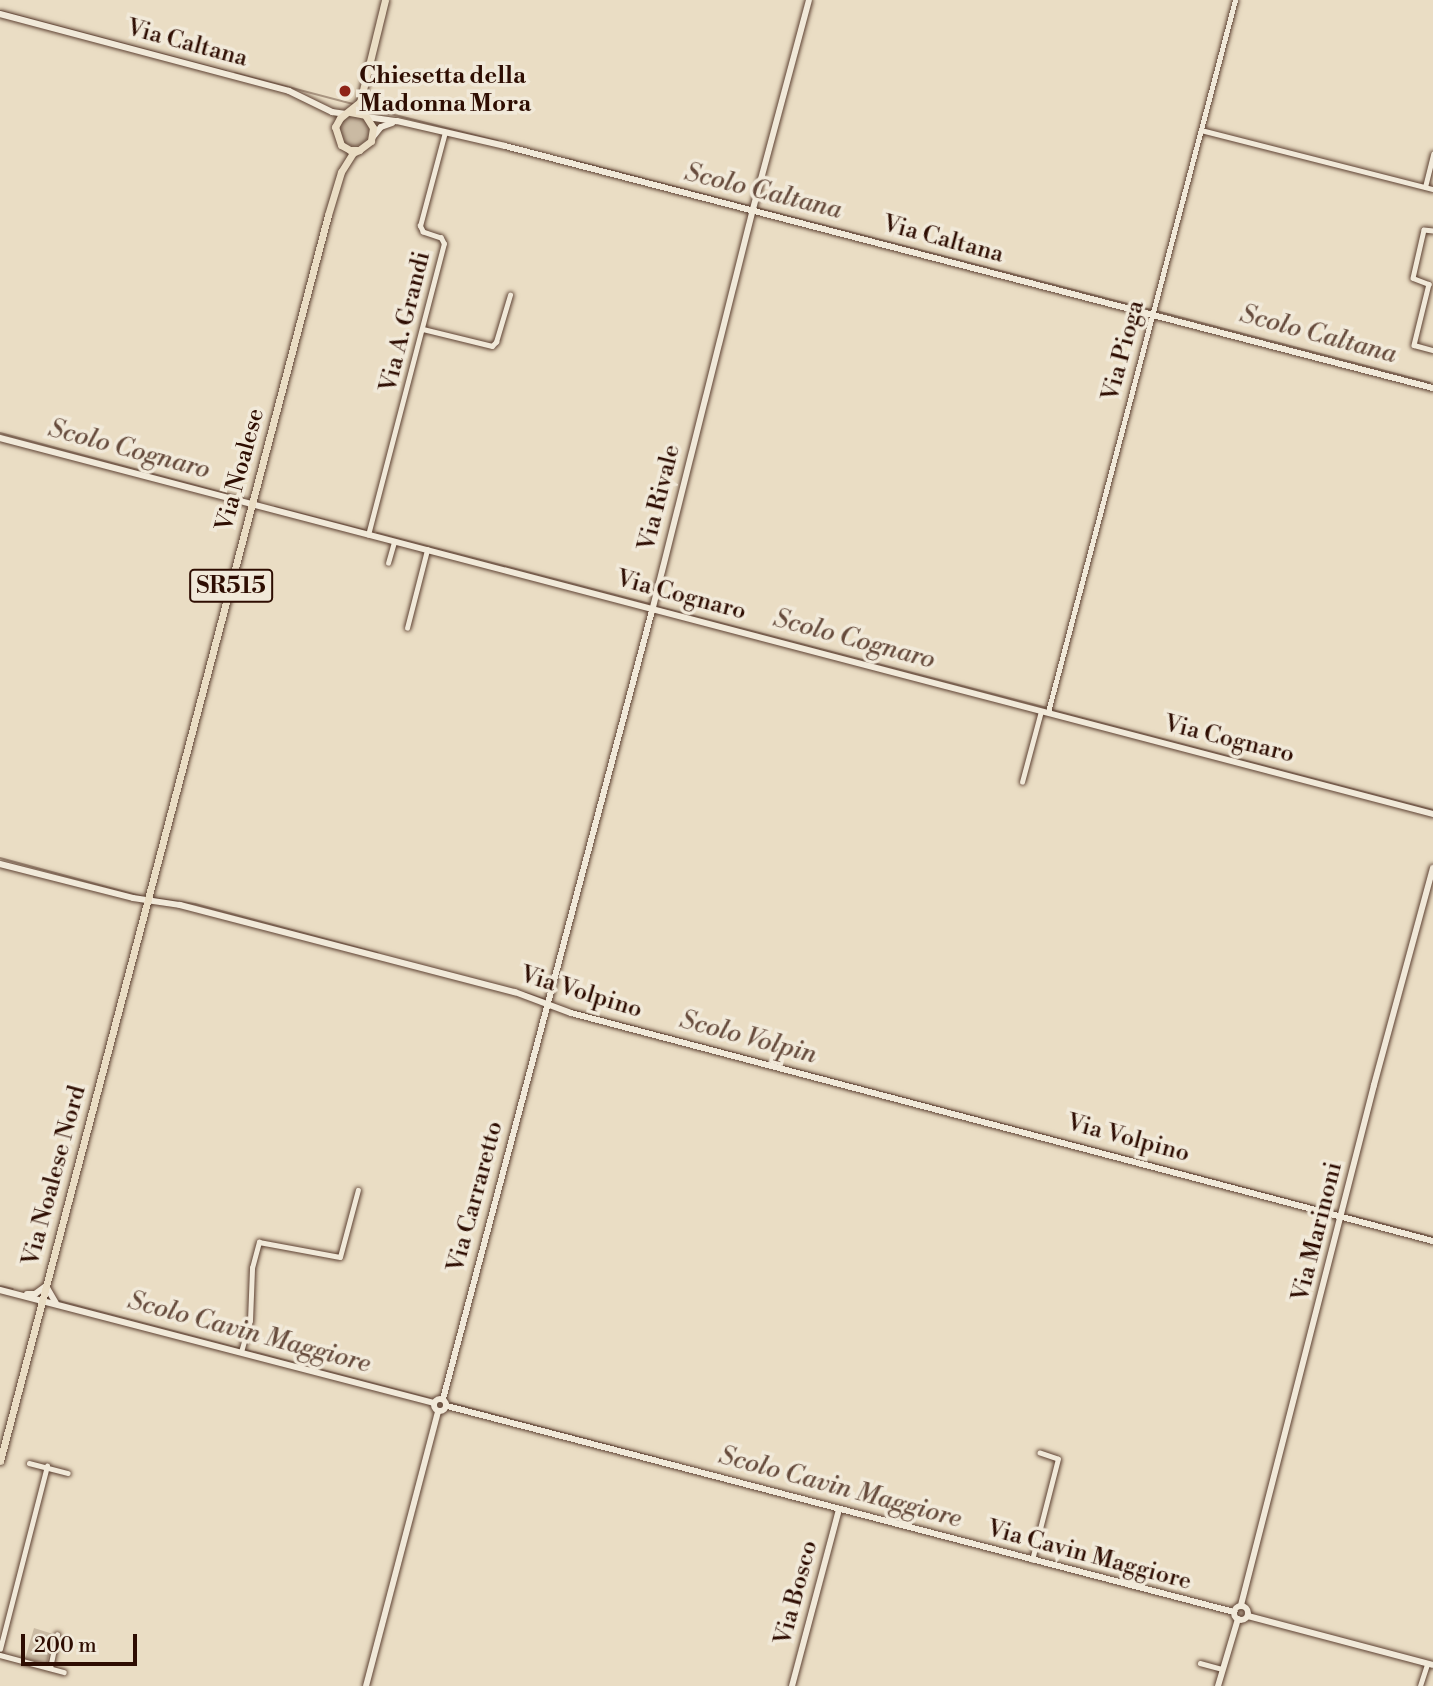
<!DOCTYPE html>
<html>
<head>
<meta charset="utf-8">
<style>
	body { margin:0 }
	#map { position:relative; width:1433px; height:1686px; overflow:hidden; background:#eaddc4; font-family:"Libre Bodoni",serif }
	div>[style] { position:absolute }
	.green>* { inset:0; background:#cabaa3 }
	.round { border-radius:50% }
	.stream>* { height:2px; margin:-1px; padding:0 1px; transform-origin:1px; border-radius:1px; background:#aa9682 }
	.roads { filter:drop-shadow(0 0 2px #5d4132) drop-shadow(0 0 2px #5d4132) }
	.street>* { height:4.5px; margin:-2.25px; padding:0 2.25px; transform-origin:2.25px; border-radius:2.25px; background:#f1e9d9 }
	.secondary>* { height:6px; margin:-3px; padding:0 3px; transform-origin:3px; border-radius:3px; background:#f1e9d9 }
	.secondary>.ring { margin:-3px; padding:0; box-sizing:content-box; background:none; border:6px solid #f1e9d9; border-radius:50% }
	.primary>* { height:7px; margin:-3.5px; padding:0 3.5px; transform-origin:3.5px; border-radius:3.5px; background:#eaddc4 }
	.dots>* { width:19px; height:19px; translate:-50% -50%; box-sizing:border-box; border:4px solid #f1e9d9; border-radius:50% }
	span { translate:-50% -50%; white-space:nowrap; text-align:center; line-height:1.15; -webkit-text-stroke:7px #f1e9d9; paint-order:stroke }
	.shield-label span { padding:2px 5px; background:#f1e9d9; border:2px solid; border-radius:5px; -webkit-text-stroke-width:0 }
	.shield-label { font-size:23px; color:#2e0d02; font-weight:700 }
	.street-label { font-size:24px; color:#2e0d02 }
	.poi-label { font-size:24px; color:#2e0d02; font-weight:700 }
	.left { translate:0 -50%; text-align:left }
	.water-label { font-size:26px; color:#664b3c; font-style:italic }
	.scale { position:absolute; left:21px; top:1634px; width:116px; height:32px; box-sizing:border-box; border:4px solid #2e0d02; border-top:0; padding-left:9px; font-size:21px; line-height:24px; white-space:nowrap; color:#2e0d02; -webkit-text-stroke:5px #f1e9d9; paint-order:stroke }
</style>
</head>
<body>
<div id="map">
	<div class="green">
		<div class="round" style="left:339px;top:116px;width:30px;height:30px"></div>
		<div style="clip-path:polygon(34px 1628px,53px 1634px,47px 1663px,25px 1659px)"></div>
	</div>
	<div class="stream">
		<div style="left:0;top:11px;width:234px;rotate:14.9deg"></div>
		<div style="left:235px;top:73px;width:122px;rotate:14.7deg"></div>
		<div style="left:367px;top:108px;width:135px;rotate:14.1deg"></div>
		<div style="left:568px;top:159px;width:602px;rotate:14.52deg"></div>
		<div style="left:1156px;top:311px;width:283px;rotate:14.7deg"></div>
		<div style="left:0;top:433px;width:251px;rotate:15deg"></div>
		<div style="left:275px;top:507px;width:92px;rotate:14.5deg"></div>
		<div style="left:377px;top:533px;width:281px;rotate:14.6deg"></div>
		<div style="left:655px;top:606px;width:404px;rotate:14.6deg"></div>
		<div style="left:1052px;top:710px;width:394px;rotate:14.7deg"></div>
		<div style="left:0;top:858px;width:149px;rotate:15.2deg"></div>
		<div style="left:152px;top:898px;width:43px;rotate:7.9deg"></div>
		<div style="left:195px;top:904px;width:189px;rotate:15deg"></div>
		<div style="left:525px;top:993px;width:22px;rotate:18deg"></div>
		<div style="left:571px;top:1010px;width:791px;rotate:14.79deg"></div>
		<div style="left:1349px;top:1215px;width:87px;rotate:14.7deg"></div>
		<div style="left:0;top:1286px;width:13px;rotate:13deg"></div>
		<div style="left:59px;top:1301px;width:383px;rotate:14.7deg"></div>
		<div style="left:451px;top:1403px;width:230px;rotate:14.9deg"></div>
	</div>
	<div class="roads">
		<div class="street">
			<div style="left:1201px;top:130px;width:239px;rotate:14.3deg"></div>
			<div style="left:1425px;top:187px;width:34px;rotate:-76deg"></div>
			<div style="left:1433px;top:231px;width:9px;rotate:-174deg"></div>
			<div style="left:1424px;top:230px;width:49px;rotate:102.9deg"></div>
			<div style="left:1413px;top:278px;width:17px;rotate:21deg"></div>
			<div style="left:1429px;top:284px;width:63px;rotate:103.8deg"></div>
			<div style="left:1414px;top:345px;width:20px;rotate:15deg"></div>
			<div style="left:423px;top:329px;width:71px;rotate:13.8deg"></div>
			<div style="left:492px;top:346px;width:6px;rotate:-45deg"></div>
			<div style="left:496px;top:342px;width:49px;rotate:-73.4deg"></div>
			<div style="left:368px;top:535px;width:301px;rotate:-75.4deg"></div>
			<div style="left:444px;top:244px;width:7px;rotate:-117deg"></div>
			<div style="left:441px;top:238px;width:19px;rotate:-162deg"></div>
			<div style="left:423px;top:232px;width:7px;rotate:-117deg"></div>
			<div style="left:420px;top:226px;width:97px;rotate:-75.1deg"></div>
			<div style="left:388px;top:563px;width:22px;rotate:-74deg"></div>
			<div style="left:407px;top:628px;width:81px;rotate:-75.6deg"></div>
			<div style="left:1048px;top:712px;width:736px;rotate:-75.28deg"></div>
			<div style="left:1022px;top:782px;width:73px;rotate:-75deg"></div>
			<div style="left:241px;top:1352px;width:32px;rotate:-74deg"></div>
			<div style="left:250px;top:1321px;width:53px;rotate:-87.8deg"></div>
			<div style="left:252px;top:1268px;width:27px;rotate:-75deg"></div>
			<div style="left:259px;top:1242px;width:82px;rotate:10.5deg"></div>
			<div style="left:340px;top:1257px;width:69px;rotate:-75deg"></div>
			<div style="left:29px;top:1463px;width:40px;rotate:14.4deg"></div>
			<div style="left:1032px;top:1560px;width:104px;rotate:-75.6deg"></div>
			<div style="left:1058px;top:1459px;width:19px;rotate:-162deg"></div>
			<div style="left:0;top:1649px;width:189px;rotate:-75.6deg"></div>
			<div style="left:0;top:1655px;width:66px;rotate:14.9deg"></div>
			<div style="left:1200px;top:1663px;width:23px;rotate:15deg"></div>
			<div style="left:50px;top:1668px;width:34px;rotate:-78deg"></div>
			<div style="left:1420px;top:1686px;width:23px;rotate:-72deg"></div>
		</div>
		<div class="secondary">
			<div style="left:0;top:14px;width:299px;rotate:14.9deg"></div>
			<div style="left:289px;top:91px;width:48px;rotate:26deg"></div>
			<div style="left:332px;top:112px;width:14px;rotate:8deg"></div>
			<div style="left:367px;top:117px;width:30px;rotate:8deg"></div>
			<div style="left:397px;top:121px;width:111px;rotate:13deg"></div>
			<div style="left:505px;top:146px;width:959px;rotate:14.62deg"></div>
			<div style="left:372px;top:138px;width:14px;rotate:-51deg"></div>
			<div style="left:381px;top:127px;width:12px;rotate:-20deg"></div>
			<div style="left:0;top:438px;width:1482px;rotate:14.7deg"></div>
			<div style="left:0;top:864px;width:137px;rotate:14.3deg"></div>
			<div style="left:133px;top:898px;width:48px;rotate:8.5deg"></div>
			<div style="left:180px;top:905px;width:346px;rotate:14.6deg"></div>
			<div style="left:515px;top:992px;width:60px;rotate:20.6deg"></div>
			<div style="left:571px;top:1013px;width:892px;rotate:14.82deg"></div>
			<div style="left:0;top:1290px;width:448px;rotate:14.6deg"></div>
			<div style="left:27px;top:1294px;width:8px"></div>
			<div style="left:35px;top:1294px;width:14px;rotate:-36deg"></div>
			<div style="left:46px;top:1286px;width:20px;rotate:60deg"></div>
			<div class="ring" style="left:434px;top:1399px;width:6px;height:6px"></div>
			<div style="left:443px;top:1399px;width:815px;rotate:-75.15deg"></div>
			<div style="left:652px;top:611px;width:414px;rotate:-75.9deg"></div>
			<div style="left:753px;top:209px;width:216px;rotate:-75deg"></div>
			<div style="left:447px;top:1406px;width:814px;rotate:14.67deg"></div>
			<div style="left:1241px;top:1605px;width:537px;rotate:-75.65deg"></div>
			<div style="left:1374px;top:1085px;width:225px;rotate:-74.8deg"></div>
			<div class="ring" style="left:1234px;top:1606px;width:8px;height:8px"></div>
			<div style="left:1248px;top:1616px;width:191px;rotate:14.8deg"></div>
			<div style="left:366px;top:1686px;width:284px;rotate:-75.3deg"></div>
			<div style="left:792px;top:1686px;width:183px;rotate:-75.1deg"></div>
			<div style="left:1218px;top:1686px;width:70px;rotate:-73.4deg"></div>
		</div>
		<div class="primary">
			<div style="left:350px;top:112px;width:15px;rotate:11deg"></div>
			<div style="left:365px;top:115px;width:15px;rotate:58deg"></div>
			<div style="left:373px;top:128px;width:13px;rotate:99deg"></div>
			<div style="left:371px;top:141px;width:15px;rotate:143deg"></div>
			<div style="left:359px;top:150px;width:9px;rotate:180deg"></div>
			<div style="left:350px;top:150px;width:10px;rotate:-151deg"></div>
			<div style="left:341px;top:145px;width:19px;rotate:-108deg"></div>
			<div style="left:335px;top:127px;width:10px;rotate:-61deg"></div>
			<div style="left:340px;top:118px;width:26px;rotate:-39deg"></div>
			<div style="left:360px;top:102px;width:105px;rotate:-76.2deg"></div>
			<div style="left:0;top:1461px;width:1288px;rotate:-75.25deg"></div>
			<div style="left:328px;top:215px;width:45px;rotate:-73.2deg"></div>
			<div style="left:341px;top:172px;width:22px;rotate:-58deg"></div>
			<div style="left:353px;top:153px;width:7px;rotate:-27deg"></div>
		</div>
	</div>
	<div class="dots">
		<div style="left:345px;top:91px;background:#8f2418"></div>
	</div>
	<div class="shield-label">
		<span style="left:231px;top:586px">SR515</span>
	</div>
	<div class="street-label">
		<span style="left:187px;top:44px;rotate:15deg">Via Caltana</span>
		<span style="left:943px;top:240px;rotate:15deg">Via Caltana</span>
		<span style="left:406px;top:322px;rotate:-76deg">Via A. Grandi</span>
		<span style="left:1124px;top:351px;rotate:-75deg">Via Pioga</span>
		<span style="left:241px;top:470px;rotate:-75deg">Via Noalese</span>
		<span style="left:660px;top:498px;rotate:-76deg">Via Rivale</span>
		<span style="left:681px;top:596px;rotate:15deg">Via Cognaro</span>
		<span style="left:1229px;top:740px;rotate:14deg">Via Cognaro</span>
		<span style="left:581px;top:993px;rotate:17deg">Via Volpino</span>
		<span style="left:1128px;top:1139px;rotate:15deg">Via Volpino</span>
		<span style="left:55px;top:1176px;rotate:-75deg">Via Noalese Nord</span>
		<span style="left:476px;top:1197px;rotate:-75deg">Via Carraretto</span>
		<span style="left:1318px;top:1232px;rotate:-76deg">Via Marinoni</span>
		<span style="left:1089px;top:1556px;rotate:15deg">Via Cavin Maggiore</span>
		<span style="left:797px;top:1593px;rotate:-75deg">Via Bosco</span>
	</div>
	<div class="poi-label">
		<span class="left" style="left:359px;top:91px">Chiesetta della<br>Madonna Mora</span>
	</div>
	<div class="water-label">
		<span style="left:763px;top:192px;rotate:14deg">Scolo Caltana</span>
		<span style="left:1318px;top:335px;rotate:15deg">Scolo Caltana</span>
		<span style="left:129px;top:450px;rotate:15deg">Scolo Cognaro</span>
		<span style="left:854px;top:640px;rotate:15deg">Scolo Cognaro</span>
		<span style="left:748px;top:1038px;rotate:15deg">Scolo Volpin</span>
		<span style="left:249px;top:1333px;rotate:15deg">Scolo Cavin Maggiore</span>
		<span style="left:840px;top:1488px;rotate:15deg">Scolo Cavin Maggiore</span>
	</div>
	<div class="scale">200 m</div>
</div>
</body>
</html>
